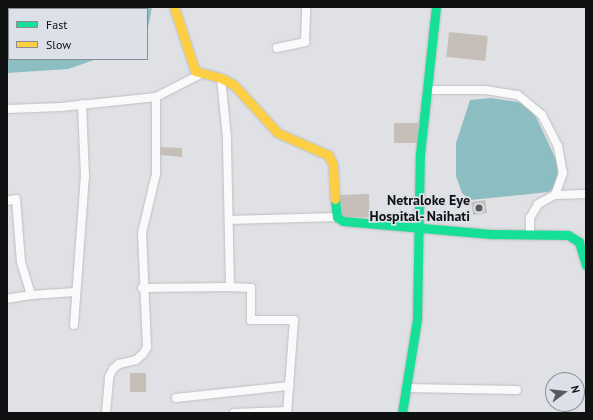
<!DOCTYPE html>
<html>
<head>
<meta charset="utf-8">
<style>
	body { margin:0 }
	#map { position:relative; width:593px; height:420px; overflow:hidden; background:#dfe1e5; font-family:"PT Sans",sans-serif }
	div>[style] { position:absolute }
	.water>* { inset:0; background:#8cbdc1 }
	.building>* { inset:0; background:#c5bfb8; transform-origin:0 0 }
	.roads { filter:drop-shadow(0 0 1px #bebfc2) drop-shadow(0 0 1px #bebfc2) }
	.street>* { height:8px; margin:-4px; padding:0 4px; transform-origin:4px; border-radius:4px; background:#fafafb }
	.fast>* { height:9px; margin:-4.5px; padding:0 4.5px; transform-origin:4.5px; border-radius:4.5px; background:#16e098 }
	.slow>* { height:9px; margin:-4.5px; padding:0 4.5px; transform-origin:4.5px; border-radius:4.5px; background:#ffcf43 }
	.dots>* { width:11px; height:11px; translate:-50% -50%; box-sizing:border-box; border:2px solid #dce0e8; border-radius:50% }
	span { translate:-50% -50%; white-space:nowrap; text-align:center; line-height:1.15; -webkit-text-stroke:3.5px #dce0e8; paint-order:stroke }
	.poi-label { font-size:14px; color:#0f1113; font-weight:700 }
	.right { translate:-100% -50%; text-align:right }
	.frame { position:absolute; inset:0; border:8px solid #0f1113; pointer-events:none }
	.legend { position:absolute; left:8px; top:8px; width:140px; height:52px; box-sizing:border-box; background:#dce0e8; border:1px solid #8a8d93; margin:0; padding:5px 7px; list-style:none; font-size:12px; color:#0f1113 }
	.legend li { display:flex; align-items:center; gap:8px; height:20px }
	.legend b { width:20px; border:1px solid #8a8d93 }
	.north { position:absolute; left:545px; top:372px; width:40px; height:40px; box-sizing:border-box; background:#dce0e8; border:1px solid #8a8d93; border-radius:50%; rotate:75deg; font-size:11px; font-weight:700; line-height:16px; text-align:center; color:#0f1113 }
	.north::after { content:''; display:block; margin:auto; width:14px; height:18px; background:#585a5c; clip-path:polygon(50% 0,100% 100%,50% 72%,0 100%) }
</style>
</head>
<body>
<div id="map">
	<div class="water">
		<div style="clip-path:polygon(7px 7px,152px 7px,147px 33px,147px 9px,9px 9px,9px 59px,97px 59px,68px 69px,7px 73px)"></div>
		<div style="clip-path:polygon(491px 98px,524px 103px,536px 117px,560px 168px,558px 184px,549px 192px,470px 200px,462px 193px,456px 176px,456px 143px,470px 100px)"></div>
	</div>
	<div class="building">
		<div style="left:449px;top:32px;width:39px;height:25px;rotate:6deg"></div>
		<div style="left:394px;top:123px;width:24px;height:20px"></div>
		<div style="clip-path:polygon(160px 147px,182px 148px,182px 157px,160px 155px)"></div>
		<div style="left:369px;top:194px;width:23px;height:29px;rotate:88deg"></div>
		<div style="left:485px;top:200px;width:13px;height:14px;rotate:81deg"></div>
		<div style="left:130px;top:373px;width:16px;height:19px"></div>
	</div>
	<div class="roads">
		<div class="street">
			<div style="left:277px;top:48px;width:29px;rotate:-12deg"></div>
			<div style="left:305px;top:42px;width:35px;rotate:-88deg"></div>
			<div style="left:427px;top:90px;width:58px"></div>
			<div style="left:485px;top:90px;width:33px;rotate:9deg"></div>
			<div style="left:518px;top:95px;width:31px;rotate:40deg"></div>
			<div style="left:542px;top:115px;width:35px;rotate:63deg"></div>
			<div style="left:558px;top:146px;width:27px;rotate:80deg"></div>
			<div style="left:563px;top:173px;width:23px;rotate:110deg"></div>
			<div style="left:7px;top:109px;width:54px;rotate:-2.1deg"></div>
			<div style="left:61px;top:107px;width:96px;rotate:-6deg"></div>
			<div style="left:7px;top:201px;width:9px;rotate:-13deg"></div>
			<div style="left:16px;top:199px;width:63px;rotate:85.5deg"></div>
			<div style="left:21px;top:262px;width:34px;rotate:73deg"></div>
			<div style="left:31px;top:295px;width:24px;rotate:171deg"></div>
			<div style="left:229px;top:220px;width:108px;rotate:-1.6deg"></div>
			<div style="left:530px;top:235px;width:17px;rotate:-90deg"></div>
			<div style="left:530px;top:218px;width:16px;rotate:-60deg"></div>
			<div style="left:538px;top:204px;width:19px;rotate:-28deg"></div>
			<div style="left:555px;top:195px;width:31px;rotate:-2deg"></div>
			<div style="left:230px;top:287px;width:21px;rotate:3deg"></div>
			<div style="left:251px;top:288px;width:32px;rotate:90deg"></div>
			<div style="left:251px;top:320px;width:43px"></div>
			<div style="left:294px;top:320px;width:93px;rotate:94.3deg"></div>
			<div style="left:142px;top:288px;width:88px;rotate:-0.7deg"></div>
			<div style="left:230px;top:287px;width:149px;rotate:-91.2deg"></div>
			<div style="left:227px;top:138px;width:60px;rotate:-95.7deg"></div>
			<div style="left:31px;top:295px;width:45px;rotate:-3.8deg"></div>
			<div style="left:74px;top:325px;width:149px;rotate:-85.8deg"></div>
			<div style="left:85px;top:176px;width:72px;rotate:-92.4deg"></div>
			<div style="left:406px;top:388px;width:111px;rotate:1deg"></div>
			<div style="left:176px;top:398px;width:114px;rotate:-6.1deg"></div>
			<div style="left:106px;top:413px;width:36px;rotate:-85deg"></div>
			<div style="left:109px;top:377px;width:9px;rotate:-63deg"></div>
			<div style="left:113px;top:369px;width:8px;rotate:-40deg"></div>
			<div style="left:119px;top:364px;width:17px;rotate:-13deg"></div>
			<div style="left:136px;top:360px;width:9px;rotate:-41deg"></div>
			<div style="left:143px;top:354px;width:8px;rotate:-60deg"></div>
			<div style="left:147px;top:347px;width:114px;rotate:-92.5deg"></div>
			<div style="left:142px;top:233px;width:61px;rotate:-76.7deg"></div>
			<div style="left:156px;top:174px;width:77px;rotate:-90deg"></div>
			<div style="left:156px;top:97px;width:51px;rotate:-27.1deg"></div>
			<div style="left:234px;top:413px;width:53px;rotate:-2.2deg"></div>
		</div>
		<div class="fast">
			<div style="left:335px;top:199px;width:18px;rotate:84deg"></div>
			<div style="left:337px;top:217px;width:7px;rotate:34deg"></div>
			<div style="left:343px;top:221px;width:151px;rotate:5deg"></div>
			<div style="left:493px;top:234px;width:75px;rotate:0.8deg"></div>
			<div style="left:568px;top:235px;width:13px;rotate:32deg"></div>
			<div style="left:579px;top:242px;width:24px;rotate:73deg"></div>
			<div style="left:402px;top:413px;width:95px;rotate:-80.9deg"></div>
			<div style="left:417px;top:319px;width:165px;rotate:-89deg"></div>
			<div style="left:420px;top:154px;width:148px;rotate:-83.8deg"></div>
		</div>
		<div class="slow">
			<div style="left:174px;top:7px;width:67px;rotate:71.8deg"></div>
			<div style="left:195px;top:71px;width:27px;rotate:15deg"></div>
			<div style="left:221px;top:78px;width:15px;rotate:28deg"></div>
			<div style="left:234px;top:85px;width:65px;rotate:47.5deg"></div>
			<div style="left:278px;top:133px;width:55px;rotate:23.7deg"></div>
			<div style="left:328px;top:155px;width:11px;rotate:63deg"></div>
			<div style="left:333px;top:165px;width:34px;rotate:87deg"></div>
		</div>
	</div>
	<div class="dots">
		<div style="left:479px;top:208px;background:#585a5c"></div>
	</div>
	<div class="poi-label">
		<span class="right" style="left:470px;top:208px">Netraloke Eye<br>Hospital- Naihati</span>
	</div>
	<div class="frame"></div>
	<ul class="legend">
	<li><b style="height:5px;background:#16e098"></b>Fast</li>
	<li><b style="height:5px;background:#ffcf43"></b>Slow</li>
	</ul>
	<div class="north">N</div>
</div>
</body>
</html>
